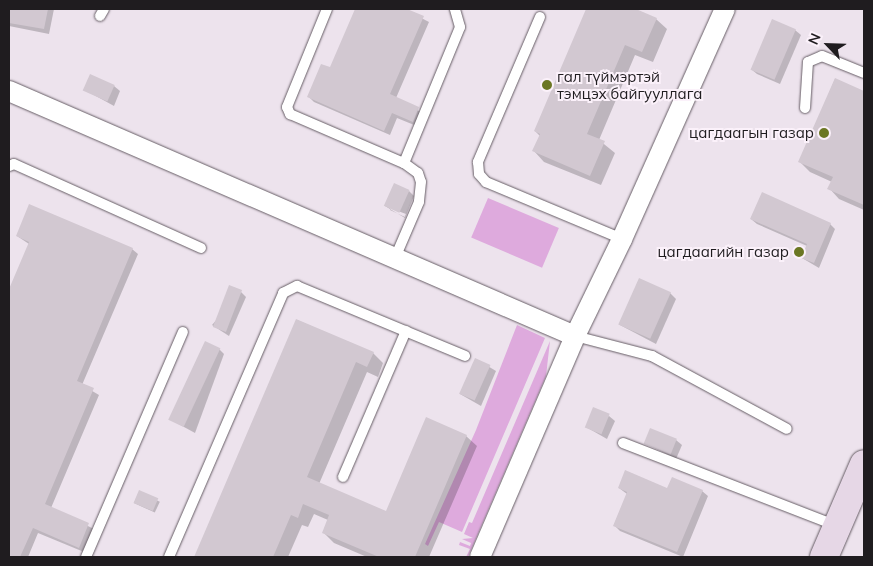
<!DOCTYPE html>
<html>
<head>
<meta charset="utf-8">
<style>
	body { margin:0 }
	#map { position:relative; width:873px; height:566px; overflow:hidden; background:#ede3ed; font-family:Mulish,sans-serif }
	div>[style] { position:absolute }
	.green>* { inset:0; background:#deaadd; transform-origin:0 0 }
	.shadow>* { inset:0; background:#0003; transform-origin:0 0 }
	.building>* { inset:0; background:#d2c8d1; transform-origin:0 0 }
	.roads { filter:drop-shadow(0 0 1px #665d65) drop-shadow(0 0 1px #665d65) }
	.service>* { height:10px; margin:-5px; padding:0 5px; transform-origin:5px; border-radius:5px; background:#fff }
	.minor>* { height:20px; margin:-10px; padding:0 10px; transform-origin:10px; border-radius:10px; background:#fff }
	.secondary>* { height:28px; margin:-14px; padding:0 14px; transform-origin:14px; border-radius:14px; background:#e6d7e6 }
	.dots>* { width:14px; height:14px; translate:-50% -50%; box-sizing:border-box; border:2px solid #fbf1fa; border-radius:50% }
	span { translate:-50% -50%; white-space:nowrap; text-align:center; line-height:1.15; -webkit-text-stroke:4px #fbf1fa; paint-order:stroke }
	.poi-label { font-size:15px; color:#1f1c1f }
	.left { translate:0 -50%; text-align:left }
	.right { translate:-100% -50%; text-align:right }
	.frame { position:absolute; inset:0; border:10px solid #1f1c1f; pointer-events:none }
	.north { position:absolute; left:803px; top:20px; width:50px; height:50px; -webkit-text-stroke:4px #fbf1fa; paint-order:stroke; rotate:294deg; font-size:14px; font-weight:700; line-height:20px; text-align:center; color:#1f1c1f }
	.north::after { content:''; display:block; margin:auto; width:18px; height:22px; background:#1f1c1f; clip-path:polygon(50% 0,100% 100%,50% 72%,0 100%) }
</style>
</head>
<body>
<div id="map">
	<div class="green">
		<div style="left:488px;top:198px;width:77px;height:43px;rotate:23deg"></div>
		<div style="clip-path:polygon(517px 325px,545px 338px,462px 532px,439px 522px,428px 546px,425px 544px,476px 430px)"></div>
		<div style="clip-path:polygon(550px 341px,546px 376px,468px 557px,466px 557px,470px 549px,459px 545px,460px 542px,470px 546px,471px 543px,462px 539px,473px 538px,464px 534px,469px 522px,472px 523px)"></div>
	</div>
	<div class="shadow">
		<div style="clip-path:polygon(9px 9px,54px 9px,49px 34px,9px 26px)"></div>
		<div style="clip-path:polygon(357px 9px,404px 9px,429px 22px,396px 98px,424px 114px,419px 127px,397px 118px,390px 135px,314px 102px,309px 97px,331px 69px)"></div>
		<div style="clip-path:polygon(587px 9px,632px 9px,656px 19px,667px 29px,653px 62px,635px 55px,599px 140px,615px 153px,601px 185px,544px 162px,534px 151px,540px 136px,535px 131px)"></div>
		<div style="clip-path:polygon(795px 30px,801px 35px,780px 84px,757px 74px,751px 69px)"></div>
		<div style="clip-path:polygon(835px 79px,864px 92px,864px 210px,839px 199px,829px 188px,832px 182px,810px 172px,800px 162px)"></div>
		<div style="clip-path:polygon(114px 86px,120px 91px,114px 106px,85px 90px)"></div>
		<div style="clip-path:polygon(evenodd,409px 191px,414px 196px,405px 218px,385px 206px,409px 191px,390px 208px,406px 214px,405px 217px,390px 210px,390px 208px)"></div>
		<div style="clip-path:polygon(751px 219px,830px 224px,835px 229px,819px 268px,802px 258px,807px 246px,757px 224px)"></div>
		<div style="clip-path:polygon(17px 236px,132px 249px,138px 254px,82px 385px,99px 395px,51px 508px,94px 529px,84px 552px,38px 533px,28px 557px,9px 557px,9px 292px,29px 244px)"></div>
		<div style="clip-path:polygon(241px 292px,246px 297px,229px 336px,212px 325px)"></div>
		<div style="clip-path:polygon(670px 293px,676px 299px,656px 344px,620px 325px)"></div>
		<div style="clip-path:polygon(297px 320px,373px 353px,383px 363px,378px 377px,367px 372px,319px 484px,387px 512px,466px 436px,477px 446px,429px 557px,367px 557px,334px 543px,323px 532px,328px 520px,314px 514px,308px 527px,302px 525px,288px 557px,196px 557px)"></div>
		<div style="clip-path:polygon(219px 349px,224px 354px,195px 433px,173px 421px)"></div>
		<div style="clip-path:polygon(476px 359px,496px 371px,481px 406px,460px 394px)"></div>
		<div style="clip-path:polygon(609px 416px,615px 421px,607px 439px,586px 427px)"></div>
		<div style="clip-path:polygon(676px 440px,682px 445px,676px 459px,645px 443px)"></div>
		<div style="clip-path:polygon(619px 488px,702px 491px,708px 496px,683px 557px,620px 531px,614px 525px,627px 494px)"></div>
		<div style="left:139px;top:492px;width:23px;height:12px;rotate:25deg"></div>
	</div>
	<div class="building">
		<div style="clip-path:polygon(9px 9px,48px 9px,44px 29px,9px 23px)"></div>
		<div style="clip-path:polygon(355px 9px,407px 9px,424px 16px,390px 94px,419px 107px,413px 122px,392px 113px,384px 131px,307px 97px,321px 64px,330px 67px)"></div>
		<div style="clip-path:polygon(586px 9px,636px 9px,657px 18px,642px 52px,625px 45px,587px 134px,605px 141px,590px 176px,532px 151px,540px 134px,534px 131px)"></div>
		<div style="left:772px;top:19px;width:26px;height:55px;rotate:23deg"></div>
		<div style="left:90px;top:74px;width:27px;height:18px;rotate:24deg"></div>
		<div style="clip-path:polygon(835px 78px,864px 91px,864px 205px,827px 189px,833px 177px,798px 162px)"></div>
		<div style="left:394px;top:183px;width:17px;height:25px;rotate:24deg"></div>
		<div style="clip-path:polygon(762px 192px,831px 223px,814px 263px,801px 258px,807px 244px,750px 219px)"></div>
		<div style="clip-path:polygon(29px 204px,133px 248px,77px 381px,94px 388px,45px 504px,89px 523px,79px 548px,33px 528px,20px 557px,9px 557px,9px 289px,29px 242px,16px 236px)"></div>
		<div style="left:639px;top:278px;width:35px;height:51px;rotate:24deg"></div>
		<div style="left:229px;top:285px;width:14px;height:45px;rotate:21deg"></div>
		<div style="clip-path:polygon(296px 319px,374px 352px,367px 367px,356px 362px,307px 477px,386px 511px,426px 417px,467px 435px,415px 557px,379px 557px,322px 533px,329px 515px,303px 504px,298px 518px,291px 515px,273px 557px,194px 557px)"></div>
		<div style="left:205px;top:341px;width:17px;height:87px;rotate:25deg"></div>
		<div style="left:475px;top:358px;width:17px;height:39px;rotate:24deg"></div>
		<div style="left:593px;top:407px;width:18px;height:22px;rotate:22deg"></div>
		<div style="left:650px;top:428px;width:29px;height:17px;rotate:22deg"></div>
		<div style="clip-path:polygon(625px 470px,667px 488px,672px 477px,703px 490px,677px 552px,613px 526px,627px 492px,618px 488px)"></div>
		<div style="left:139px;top:490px;width:21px;height:14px;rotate:23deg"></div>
	</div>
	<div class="roads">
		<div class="service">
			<div style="left:327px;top:9px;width:106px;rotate:112.2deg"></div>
			<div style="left:287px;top:107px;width:8px;rotate:67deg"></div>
			<div style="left:290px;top:114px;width:124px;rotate:23.3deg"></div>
			<div style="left:404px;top:163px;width:17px;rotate:36deg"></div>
			<div style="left:418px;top:173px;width:9px;rotate:72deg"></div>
			<div style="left:421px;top:182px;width:20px;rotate:96deg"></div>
			<div style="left:419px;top:202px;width:61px;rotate:113.2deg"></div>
			<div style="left:100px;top:16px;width:8px;rotate:-60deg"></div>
			<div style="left:540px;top:17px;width:158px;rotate:113.2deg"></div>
			<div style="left:478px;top:162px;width:12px;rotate:85deg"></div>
			<div style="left:479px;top:174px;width:11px;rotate:49deg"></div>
			<div style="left:486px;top:182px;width:147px;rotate:22.7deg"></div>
			<div style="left:805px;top:108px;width:46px;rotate:-86.3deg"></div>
			<div style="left:808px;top:62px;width:15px;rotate:-23deg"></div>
			<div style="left:822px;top:56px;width:45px;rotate:22deg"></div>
			<div style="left:404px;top:163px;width:147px;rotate:-67.6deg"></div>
			<div style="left:460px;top:27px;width:19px;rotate:-106deg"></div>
			<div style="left:9px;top:166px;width:5px;rotate:-22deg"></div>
			<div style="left:14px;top:164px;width:205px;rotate:24.2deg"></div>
			<div style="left:575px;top:336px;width:80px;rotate:14.6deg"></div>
			<div style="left:652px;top:356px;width:153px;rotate:28.4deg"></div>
			<div style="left:623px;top:443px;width:230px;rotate:21.2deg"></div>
			<div style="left:343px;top:477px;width:159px;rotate:-66.7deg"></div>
			<div style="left:86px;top:557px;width:245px;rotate:-66.7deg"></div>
			<div style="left:169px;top:557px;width:288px;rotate:-66.6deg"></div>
			<div style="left:283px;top:293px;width:16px;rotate:-27deg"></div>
			<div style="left:297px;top:286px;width:182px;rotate:22.6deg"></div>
		</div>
		<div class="minor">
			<div style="left:9px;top:91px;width:617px;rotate:23.41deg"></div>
			<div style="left:480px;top:557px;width:241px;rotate:-66.7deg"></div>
			<div style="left:575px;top:336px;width:108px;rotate:-64.1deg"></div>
			<div style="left:622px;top:239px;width:252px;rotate:-65.9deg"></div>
		</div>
		<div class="secondary">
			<div style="left:824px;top:557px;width:101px;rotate:-66.7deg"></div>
		</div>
	</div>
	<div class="dots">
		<div style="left:547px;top:85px;background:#6b7723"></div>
		<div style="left:824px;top:133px;background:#6b7723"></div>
		<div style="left:799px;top:252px;background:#6b7723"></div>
	</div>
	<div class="poi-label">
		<span class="left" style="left:557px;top:85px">гал түймэртэй<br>тэмцэх байгууллага</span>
		<span class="right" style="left:814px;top:133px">цагдаагын газар</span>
		<span class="right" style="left:789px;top:252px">цагдаагийн газар</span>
	</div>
	<div class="frame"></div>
	<div class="north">N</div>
</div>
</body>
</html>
